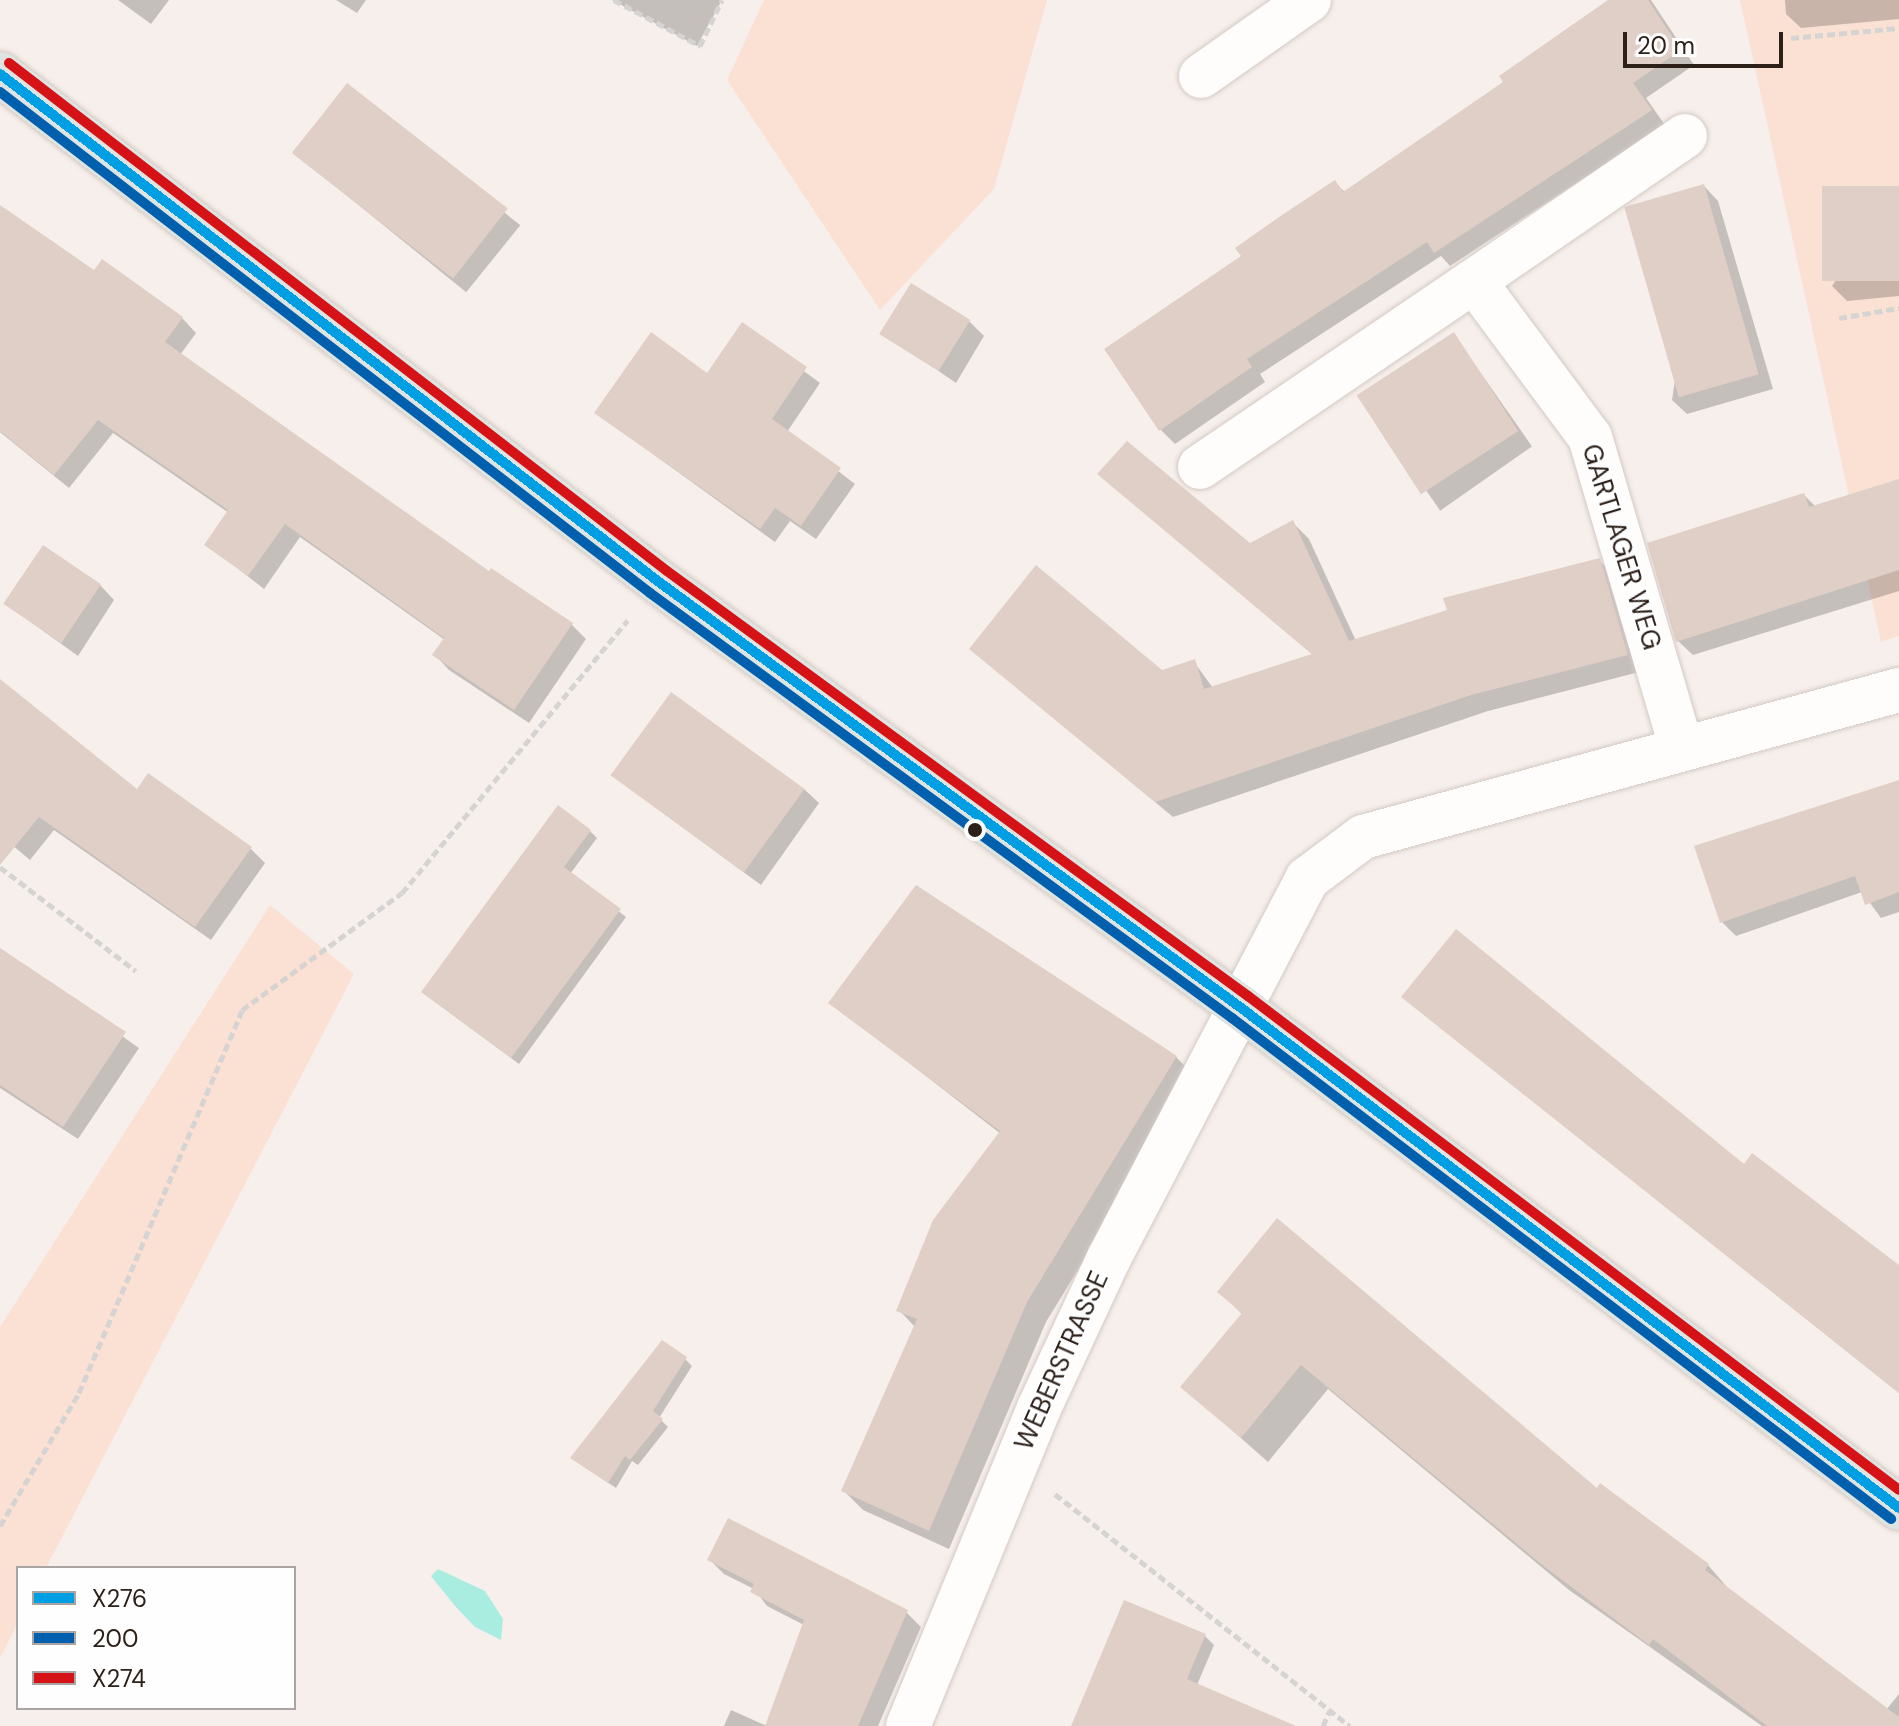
<!DOCTYPE html>
<html>
<head>
<meta charset="utf-8">
<style>
	body { margin:0 }
	#map { position:relative; width:1899px; height:1726px; overflow:hidden; background:#f7efeb; font-family:"DM Sans",sans-serif }
	div>[style] { position:absolute }
	.green>* { inset:0; background:#fae1d3 }
	.water>* { inset:0; background:#a9ece0 }
	.shadow>* { inset:0; background:#0003; transform-origin:0 0 }
	.building>* { inset:0; background:#e0cfc6; transform-origin:0 0 }
	.path>* { height:5px; margin-top:-2.5px; transform-origin:0; background:repeating-linear-gradient(90deg,#d6d4d2 0 8px,transparent 0 12px) }
	.roads { filter:drop-shadow(0 0 2px #d3c9c3) drop-shadow(0 0 2px #d3c9c3) }
	.minor>* { height:44px; margin:-22px; padding:0 22px; transform-origin:22px; border-radius:22px; background:#fefdfc }
	.major>* { height:44px; margin:-22px; padding:0 22px; transform-origin:22px; border-radius:22px; background:#dde4e2 }
	.bus-1>* { height:10px; margin:-5px; padding:0 5px; transform-origin:5px; border-radius:5px; background:#009fe3 }
	.bus-2>* { height:10px; margin:-5px; padding:0 5px; transform-origin:5px; border-radius:5px; background:#0060ad }
	.bus-3>* { height:10px; margin:-5px; padding:0 5px; transform-origin:5px; border-radius:5px; background:#d51317 }
	.dots>* { width:22px; height:22px; translate:-50% -50%; box-sizing:border-box; border:4px solid #fefefe; border-radius:50% }
	span { translate:-50% -50%; white-space:nowrap; text-align:center; line-height:1.15; -webkit-text-stroke:8px #fefefe; paint-order:stroke }
	.street-label { font-size:26px; color:#2c2019 }
	.legend { position:absolute; left:16px; top:1566px; width:280px; height:144px; box-sizing:border-box; background:#fefefe; border:2px solid #aaa5a2; margin:0; padding:10px 14px; list-style:none; font-size:24px; color:#2c2019 }
	.legend li { display:flex; align-items:center; gap:16px; height:40px }
	.legend b { width:40px; border:2px solid #aaa5a2 }
	.scale { position:absolute; left:1623px; top:32px; width:160px; height:36px; box-sizing:border-box; border:4px solid #2c2019; border-top:0; padding-left:10px; font-size:24px; line-height:28px; white-space:nowrap; color:#2c2019; -webkit-text-stroke:6px #fefefe; paint-order:stroke }
</style>
</head>
<body>
<div id="map">
	<div class="green">
		<div style="clip-path:polygon(764px 0,1047px 0,994px 189px,880px 310px,727px 80px)"></div>
		<div style="clip-path:polygon(1740px 0,1899px 0,1899px 636px,1881px 642px)"></div>
		<div style="clip-path:polygon(270px 905px,354px 974px,46px 1568px,18px 1568px,18px 1623px,0 1658px,0 1327px)"></div>
	</div>
	<div class="water">
		<div style="clip-path:polygon(438px 1569px,485px 1591px,503px 1619px,501px 1640px,475px 1627px,455px 1606px,431px 1576px)"></div>
	</div>
	<div class="shadow">
		<div style="clip-path:polygon(118px 0,169px 0,151px 24px)"></div>
		<div style="clip-path:polygon(336px 0,366px 0,357px 13px)"></div>
		<div style="clip-path:polygon(612px 0,722px 0,697px 46px)"></div>
		<div style="clip-path:polygon(1612px 0,1651px 0,1694px 65px,1646px 98px,1665px 125px,1450px 266px,1441px 256px,1260px 374px,1265px 382px,1175px 444px,1161px 430px,1106px 350px,1244px 256px,1335px 183px,1346px 193px,1506px 83px)"></div>
		<div style="clip-path:polygon(1785px 0,1899px 0,1899px 19px,1801px 28px,1786px 14px)"></div>
		<div style="left:347px;top:85px;width:223px;height:86px;rotate:39deg"></div>
		<div style="clip-path:polygon(1704px 186px,1718px 201px,1773px 389px,1687px 414px,1672px 400px)"></div>
		<div style="clip-path:polygon(1899px 188px,1899px 296px,1847px 301px,1832px 286px)"></div>
		<div style="clip-path:polygon(0 228px,182px 318px,196px 333px,180px 355px,490px 574px,571px 624px,586px 639px,529px 723px,449px 670px,435px 655px,445px 640px,300px 537px,264px 589px,207px 544px,229px 513px,113px 433px,69px 488px,0 432px)"></div>
		<div style="clip-path:polygon(970px 322px,984px 336px,956px 383px,883px 333px)"></div>
		<div style="clip-path:polygon(742px 325px,820px 383px,787px 432px,855px 484px,816px 539px,790px 521px,775px 542px,596px 413px,708px 376px)"></div>
		<div style="left:1454px;top:335px;width:136px;height:112px;rotate:55deg"></div>
		<div style="clip-path:polygon(1099px 474px,1250px 546px,1293px 523px,1309px 539px,1356px 641px,1599px 560px,1615px 576px,1643px 671px,1488px 711px,1173px 817px,971px 649px,1162px 672px,1194px 662px,1213px 688px,1313px 655px)"></div>
		<div style="clip-path:polygon(1899px 481px,1899px 591px,1693px 655px,1678px 641px,1804px 495px,1816px 507px)"></div>
		<div style="clip-path:polygon(100px 585px,114px 600px,78px 656px,6px 604px)"></div>
		<div style="clip-path:polygon(0 706px,138px 792px,251px 849px,265px 863px,211px 940px,54px 830px,30px 860px,0 835px)"></div>
		<div style="clip-path:polygon(613px 776px,804px 789px,819px 803px,761px 885px)"></div>
		<div style="clip-path:polygon(1899px 783px,1899px 912px,1881px 918px,1862px 892px,1736px 936px,1722px 922px)"></div>
		<div style="clip-path:polygon(590px 831px,597px 838px,570px 874px,626px 917px,519px 1064px,430px 998px)"></div>
		<div style="clip-path:polygon(0 950px,139px 1048px,78px 1139px,0 1088px)"></div>
		<div style="clip-path:polygon(1403px 997px,1744px 1166px,1899px 1268px,1899px 1393px)"></div>
		<div style="clip-path:polygon(830px 1002px,1176px 1057px,1196px 1077px,1046px 1322px,949px 1549px,863px 1510px,843px 1490px,915px 1327px,899px 1310px,1001px 1134px)"></div>
		<div style="clip-path:polygon(1219px 1291px,1597px 1491px,1708px 1565px,1732px 1593px,1886px 1710px,1899px 1694px,1899px 1726px,1762px 1726px,1569px 1590px,1328px 1389px,1268px 1462px,1183px 1387px,1243px 1315px)"></div>
		<div style="clip-path:polygon(685px 1359px,692px 1366px,659px 1418px,668px 1427px,638px 1465px,632px 1461px,616px 1488px,580px 1464px)"></div>
		<div style="clip-path:polygon(710px 1560px,906px 1612px,921px 1627px,878px 1726px,724px 1726px,731px 1710px,767px 1726px,804px 1625px,767px 1606px,754px 1589px,724px 1574px)"></div>
		<div style="clip-path:polygon(1205px 1636px,1214px 1645px,1197px 1685px,1291px 1726px,1073px 1726px)"></div>
	</div>
	<div class="building">
		<div style="clip-path:polygon(1608px 0,1648px 0,1681px 50px,1633px 83px,1652px 110px,1434px 253px,1427px 242px,1247px 359px,1252px 367px,1159px 431px,1104px 349px,1241px 256px,1235px 248px,1285px 213px,1335px 180px,1343px 192px,1503px 82px,1499px 76px)"></div>
		<div style="left:347px;top:83px;width:204px;height:89px;rotate:38deg"></div>
		<div style="left:1704px;top:184px;width:198px;height:83px;rotate:74deg"></div>
		<div style="left:1899px;top:186px;width:95px;height:77px;rotate:90deg"></div>
		<div style="clip-path:polygon(0 205px,94px 270px,102px 259px,183px 317px,165px 342px,489px 571px,491px 568px,573px 623px,514px 710px,432px 655px,444px 638px,285px 524px,248px 576px,204px 545px,228px 510px,98px 420px,54px 475px,0 431px)"></div>
		<div style="left:911px;top:283px;width:70px;height:60px;rotate:32deg"></div>
		<div style="clip-path:polygon(742px 322px,807px 367px,772px 419px,841px 468px,801px 526px,775px 508px,760px 529px,594px 413px,651px 332px,707px 373px)"></div>
		<div style="left:1454px;top:332px;width:118px;height:116px;rotate:57deg"></div>
		<div style="clip-path:polygon(1127px 441px,1250px 543px,1293px 520px,1349px 641px,1447px 610px,1443px 598px,1600px 558px,1628px 655px,1471px 695px,1155px 802px,969px 649px,1036px 565px,1162px 670px,1195px 659px,1204px 689px,1312px 654px,1097px 474px)"></div>
		<div style="clip-path:polygon(1899px 479px,1899px 570px,1676px 642px,1647px 543px,1804px 493px,1809px 507px)"></div>
		<div style="left:43px;top:545px;width:70px;height:71px;rotate:34deg"></div>
		<div style="clip-path:polygon(0 679px,137px 789px,148px 773px,252px 847px,195px 927px,39px 817px,0 865px)"></div>
		<div style="left:671px;top:692px;width:165px;height:103px;rotate:36deg"></div>
		<div style="clip-path:polygon(1899px 780px,1899px 892px,1865px 905px,1855px 876px,1720px 923px,1694px 846px)"></div>
		<div style="clip-path:polygon(558px 805px,591px 830px,564px 867px,621px 909px,511px 1058px,421px 992px)"></div>
		<div style="clip-path:polygon(916px 885px,1177px 1056px,1027px 1302px,929px 1531px,841px 1491px,917px 1319px,896px 1311px,933px 1220px,1000px 1131px,828px 1003px)"></div>
		<div style="clip-path:polygon(1456px 929px,1744px 1164px,1752px 1153px,1899px 1265px,1899px 1393px,1401px 997px)"></div>
		<div style="clip-path:polygon(0 948px,126px 1032px,63px 1127px,0 1085px)"></div>
		<div style="clip-path:polygon(1277px 1218px,1597px 1488px,1600px 1483px,1709px 1564px,1705px 1570px,1899px 1717px,1899px 1726px,1767px 1726px,1653px 1639px,1649px 1645px,1541px 1564px,1301px 1365px,1241px 1438px,1180px 1387px,1242px 1313px,1217px 1292px)"></div>
		<div style="clip-path:polygon(662px 1340px,687px 1357px,653px 1411px,663px 1419px,630px 1460px,625px 1456px,608px 1483px,570px 1458px)"></div>
		<div style="clip-path:polygon(728px 1518px,908px 1610px,858px 1726px,765px 1726px,804px 1620px,750px 1592px,754px 1584px,707px 1560px)"></div>
		<div style="clip-path:polygon(1124px 1600px,1206px 1634px,1187px 1679px,1296px 1726px,1071px 1726px)"></div>
	</div>
	<div class="path">
		<div style="left:614px;top:0;width:98px;rotate:28.1deg"></div>
		<div style="left:700px;top:46px;width:51px;rotate:-64.4deg"></div>
		<div style="left:1791px;top:38px;width:108px;rotate:-5.3deg"></div>
		<div style="left:1839px;top:318px;width:61px;rotate:-9.5deg"></div>
		<div style="left:0;top:867px;width:171px;rotate:37.4deg"></div>
		<div style="left:1055px;top:1494px;width:375px;rotate:38.2deg"></div>
		<div style="left:0;top:1526px;width:155px;rotate:-59.3deg"></div>
		<div style="left:79px;top:1393px;width:416px;rotate:-66.9deg"></div>
		<div style="left:242px;top:1010px;width:198px;rotate:-36.2deg"></div>
		<div style="left:402px;top:893px;width:354px;rotate:-50.4deg"></div>
		<div style="left:1323px;top:1726px;width:17px;rotate:-66deg"></div>
	</div>
	<div class="roads">
		<div class="minor">
			<div style="left:1201px;top:76px;width:132px;rotate:-35.1deg"></div>
			<div style="left:1474px;top:281px;width:256px;rotate:-34.5deg"></div>
			<div style="left:1200px;top:467px;width:331px;rotate:-34.2deg"></div>
			<div style="left:1474px;top:281px;width:194px;rotate:53.4deg"></div>
			<div style="left:1590px;top:437px;width:325px;rotate:73.6deg"></div>
			<div style="left:908px;top:1726px;width:344px;rotate:-67.6deg"></div>
			<div style="left:1039px;top:1408px;width:166px;rotate:-65deg"></div>
			<div style="left:1109px;top:1258px;width:428px;rotate:-62.4deg"></div>
			<div style="left:1307px;top:879px;width:70px;rotate:-36.9deg"></div>
			<div style="left:1363px;top:837px;width:556px;rotate:-15.34deg"></div>
		</div>
		<div class="major">
			<div style="left:0;top:74px;width:832px;rotate:37.63deg"></div>
			<div style="left:659px;top:582px;width:720px;rotate:36.19deg"></div>
			<div style="left:1240px;top:1007px;width:828px;rotate:37.24deg"></div>
		</div>
	</div>
	<div class="bus-1">
		<div style="left:0;top:74px;width:832px;rotate:37.63deg"></div>
		<div style="left:659px;top:582px;width:720px;rotate:36.19deg"></div>
		<div style="left:1240px;top:1007px;width:828px;rotate:37.24deg"></div>
	</div>
	<div class="bus-2">
		<div style="left:0;top:92px;width:821px;rotate:37.62deg"></div>
		<div style="left:650px;top:593px;width:721px;rotate:36.14deg"></div>
		<div style="left:1232px;top:1018px;width:828px;rotate:37.24deg"></div>
	</div>
	<div class="bus-3">
		<div style="left:9px;top:63px;width:831px;rotate:37.67deg"></div>
		<div style="left:667px;top:571px;width:720px;rotate:36.19deg"></div>
		<div style="left:1248px;top:996px;width:817px;rotate:37.19deg"></div>
	</div>
	<div class="dots">
		<div style="left:975px;top:830px;background:#2c2019"></div>
	</div>
	<div class="street-label">
		<span style="left:1621px;top:547px;rotate:73deg">GARTLAGER WEG</span>
		<span style="left:1062px;top:1361px;rotate:-66deg">WEBERSTRASSE</span>
	</div>
	<ul class="legend">
	<li><b style="height:10px;background:#009fe3"></b>X276</li>
	<li><b style="height:10px;background:#0060ad"></b>200</li>
	<li><b style="height:10px;background:#d51317"></b>X274</li>
	</ul>
	<div class="scale">20 m</div>
</div>
</body>
</html>
